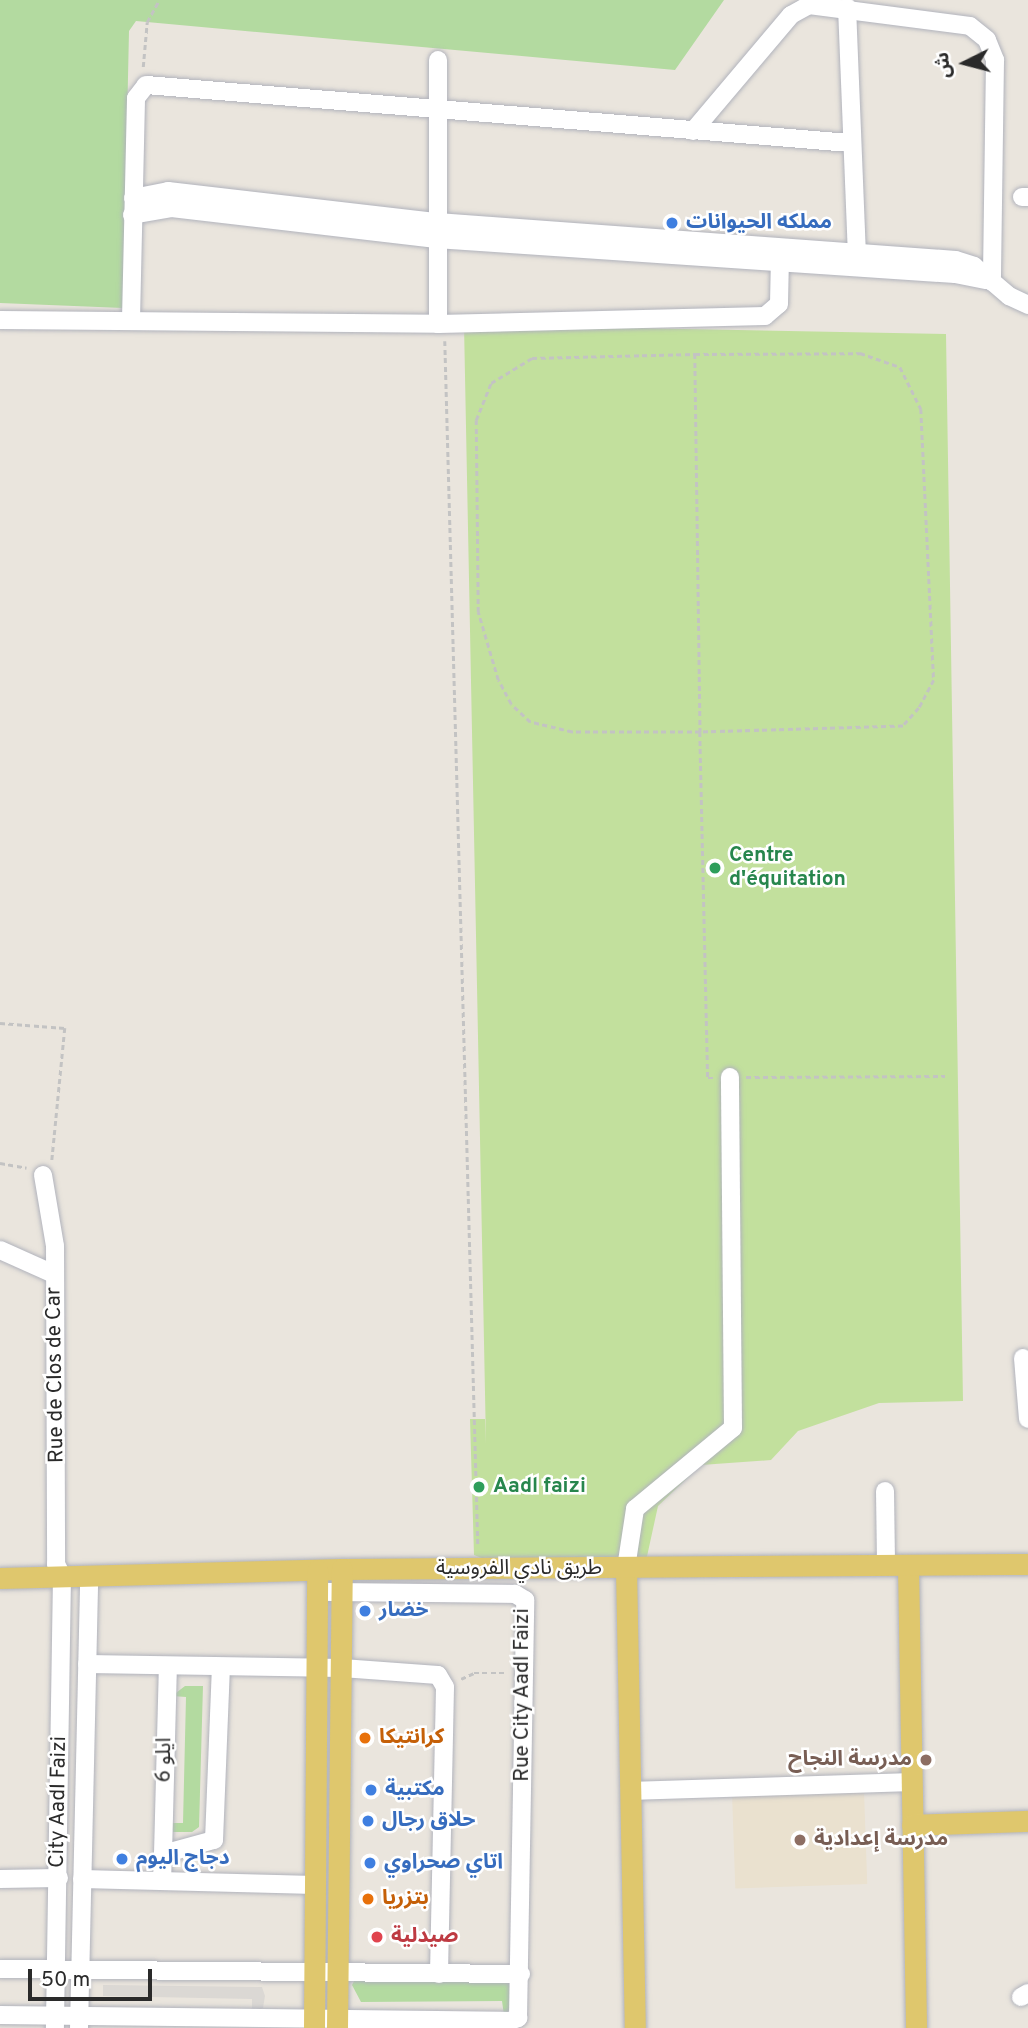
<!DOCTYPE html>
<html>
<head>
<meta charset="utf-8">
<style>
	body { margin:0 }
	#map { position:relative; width:1028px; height:2028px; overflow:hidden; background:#eae5dd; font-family:Overpass,"Noto Sans Arabic",sans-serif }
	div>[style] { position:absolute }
	.education>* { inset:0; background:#eae1cf; transform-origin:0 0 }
	.green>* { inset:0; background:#b3daa0 }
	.pitch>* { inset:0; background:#c2e09d }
	.plaza>* { inset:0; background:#dbd8d4 }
	.path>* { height:2.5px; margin-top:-1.25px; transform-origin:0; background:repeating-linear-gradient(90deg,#c3c3c3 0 5px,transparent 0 8.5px) }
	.roads { filter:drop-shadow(0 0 2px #b1b3bc) drop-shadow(0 0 2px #b1b3bc) }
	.minor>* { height:18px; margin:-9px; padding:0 9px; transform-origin:9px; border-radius:9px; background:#fff }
	.major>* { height:21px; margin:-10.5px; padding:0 10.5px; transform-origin:10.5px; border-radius:10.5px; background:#dfc76d }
	.dots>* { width:19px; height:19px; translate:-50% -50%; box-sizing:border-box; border:4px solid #fff; border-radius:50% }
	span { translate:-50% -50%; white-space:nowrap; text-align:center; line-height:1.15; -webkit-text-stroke:5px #fff; paint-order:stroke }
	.shop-label { font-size:21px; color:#366cbe; font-weight:700 }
	.left { translate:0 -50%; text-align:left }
	.leisure-label { font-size:21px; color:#27864d; font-weight:700 }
	.street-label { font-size:21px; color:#2a2a2a }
	.food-label { font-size:21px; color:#c56008; font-weight:700 }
	.education-label { font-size:21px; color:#785e54; font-weight:700 }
	.right { translate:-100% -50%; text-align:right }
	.health-label { font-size:21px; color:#be3a42; font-weight:700 }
	.north { position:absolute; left:930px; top:28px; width:70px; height:70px; -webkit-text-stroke:5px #fff; paint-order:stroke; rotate:264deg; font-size:19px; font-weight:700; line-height:28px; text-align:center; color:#2a2a2a }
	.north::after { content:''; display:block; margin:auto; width:24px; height:32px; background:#2a2a2a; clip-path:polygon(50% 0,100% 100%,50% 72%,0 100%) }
	.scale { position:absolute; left:28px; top:1969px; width:124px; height:32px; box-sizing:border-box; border:4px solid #2a2a2a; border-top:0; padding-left:9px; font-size:21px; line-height:24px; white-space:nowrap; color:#2a2a2a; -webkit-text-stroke:5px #fff; paint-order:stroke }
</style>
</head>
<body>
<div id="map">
	<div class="education">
		<div style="left:864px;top:1791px;width:93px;height:132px;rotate:88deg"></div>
	</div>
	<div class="green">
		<div style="clip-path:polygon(0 0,724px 0,675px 70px,136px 21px,129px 31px,123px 308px,0 303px)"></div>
		<div style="clip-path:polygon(185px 1686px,203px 1686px,199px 1827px,192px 1832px,173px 1832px,169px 1823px,183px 1823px,186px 1697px,172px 1696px)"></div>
		<div style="clip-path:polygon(510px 1979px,513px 2016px,504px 2015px,502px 2001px,361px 2002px,352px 1985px,354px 1981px)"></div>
	</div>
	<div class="pitch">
		<div style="clip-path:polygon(464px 325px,946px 334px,963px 1401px,879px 1403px,798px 1431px,771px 1460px,701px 1465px,658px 1506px,646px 1561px,489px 1561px,474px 1555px,470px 1419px,485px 1419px,486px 1444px)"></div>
	</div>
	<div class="plaza">
		<div style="clip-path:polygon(103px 1985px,262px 1987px,265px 1996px,263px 2008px,252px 2012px,252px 1999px,103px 1996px)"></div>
	</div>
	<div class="path">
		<div style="left:143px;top:67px;width:45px;rotate:-84.9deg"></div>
		<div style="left:147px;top:22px;width:25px;rotate:-61deg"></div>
		<div style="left:445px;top:341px;width:1207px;rotate:88.43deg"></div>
		<div style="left:695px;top:354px;width:165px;rotate:-0.3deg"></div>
		<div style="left:860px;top:353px;width:42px;rotate:19.3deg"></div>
		<div style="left:900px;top:367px;width:47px;rotate:63.4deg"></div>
		<div style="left:921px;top:409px;width:271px;rotate:87.3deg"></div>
		<div style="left:934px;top:680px;width:32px;rotate:118deg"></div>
		<div style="left:919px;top:708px;width:24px;rotate:132deg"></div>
		<div style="left:903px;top:726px;width:203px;rotate:178.3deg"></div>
		<div style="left:700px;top:732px;width:128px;rotate:180deg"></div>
		<div style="left:572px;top:732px;width:43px;rotate:-166.6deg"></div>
		<div style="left:530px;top:722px;width:26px;rotate:-137deg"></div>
		<div style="left:511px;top:704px;width:27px;rotate:-118deg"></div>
		<div style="left:498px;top:680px;width:71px;rotate:-106.4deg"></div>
		<div style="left:478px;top:612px;width:192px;rotate:-90.6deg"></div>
		<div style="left:476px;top:420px;width:40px;rotate:-68deg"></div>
		<div style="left:491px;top:383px;width:48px;rotate:-31.4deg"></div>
		<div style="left:532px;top:358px;width:163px;rotate:-1.4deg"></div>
		<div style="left:695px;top:354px;width:378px;rotate:89.2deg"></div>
		<div style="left:700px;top:732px;width:346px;rotate:88.7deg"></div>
		<div style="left:708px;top:1078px;width:7px"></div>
		<div style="left:0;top:1023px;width:65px;rotate:4.4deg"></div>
		<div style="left:65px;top:1028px;width:133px;rotate:95.6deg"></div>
		<div style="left:746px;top:1077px;width:199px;rotate:-0.3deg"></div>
		<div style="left:0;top:1163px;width:27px;rotate:10deg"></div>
		<div style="left:461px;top:1679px;width:14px;rotate:-25deg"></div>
		<div style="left:474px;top:1673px;width:31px"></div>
	</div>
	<div class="roads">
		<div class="minor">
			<div style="left:847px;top:7px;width:245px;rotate:87.7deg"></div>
			<div style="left:693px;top:131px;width:152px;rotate:-49.8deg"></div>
			<div style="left:791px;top:15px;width:21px;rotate:-29deg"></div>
			<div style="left:809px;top:5px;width:162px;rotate:7.4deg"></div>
			<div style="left:970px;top:26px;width:22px;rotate:39deg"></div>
			<div style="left:987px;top:40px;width:22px;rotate:68deg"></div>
			<div style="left:995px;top:60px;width:222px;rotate:90.8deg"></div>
			<div style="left:1022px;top:197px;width:6px"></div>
			<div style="left:133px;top:198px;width:36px;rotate:-11deg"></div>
			<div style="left:168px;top:191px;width:271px;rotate:6.6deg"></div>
			<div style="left:437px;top:222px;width:520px;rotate:4.19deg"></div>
			<div style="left:956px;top:260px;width:19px;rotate:18deg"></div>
			<div style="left:974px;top:266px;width:46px;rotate:40.6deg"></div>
			<div style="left:1009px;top:296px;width:21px;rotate:25deg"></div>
			<div style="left:132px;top:215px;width:41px;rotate:-9.9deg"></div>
			<div style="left:172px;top:208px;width:266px;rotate:6.7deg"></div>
			<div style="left:436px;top:239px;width:520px;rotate:3.86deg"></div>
			<div style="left:955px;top:274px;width:32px;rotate:11deg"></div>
			<div style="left:0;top:320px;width:438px;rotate:0.5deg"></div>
			<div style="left:438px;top:324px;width:327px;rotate:-1.4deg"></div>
			<div style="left:765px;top:316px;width:18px;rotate:-41deg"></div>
			<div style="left:779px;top:304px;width:49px;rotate:-88.8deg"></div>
			<div style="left:131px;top:320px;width:222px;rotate:-88.7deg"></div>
			<div style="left:136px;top:98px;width:16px;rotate:-52deg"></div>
			<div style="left:146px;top:85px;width:706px;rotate:4.71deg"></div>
			<div style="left:438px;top:324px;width:264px;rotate:-90deg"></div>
			<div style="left:43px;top:1175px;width:72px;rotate:80.4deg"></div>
			<div style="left:55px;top:1246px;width:318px;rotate:89.8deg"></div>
			<div style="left:56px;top:1564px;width:13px;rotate:63deg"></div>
			<div style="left:62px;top:1576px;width:452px;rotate:90.9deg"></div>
			<div style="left:0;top:1250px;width:59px;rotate:24deg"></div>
			<div style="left:1023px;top:1358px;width:61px;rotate:85.3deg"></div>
			<div style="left:885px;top:1491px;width:75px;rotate:89.2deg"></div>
			<div style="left:626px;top:1568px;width:60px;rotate:-81.3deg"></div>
			<div style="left:635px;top:1509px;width:127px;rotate:-39.6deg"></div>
			<div style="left:733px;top:1428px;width:351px;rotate:-90.5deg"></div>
			<div style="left:87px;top:1664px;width:255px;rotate:0.9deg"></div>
			<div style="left:342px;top:1668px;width:96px;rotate:4.2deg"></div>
			<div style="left:438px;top:1675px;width:14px;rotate:60deg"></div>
			<div style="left:445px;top:1687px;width:287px;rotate:91.2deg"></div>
			<div style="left:630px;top:1791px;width:282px;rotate:-1.8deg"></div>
			<div style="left:163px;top:1854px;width:188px;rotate:-88.5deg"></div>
			<div style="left:0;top:1879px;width:59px;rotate:-1deg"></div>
			<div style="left:82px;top:1879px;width:233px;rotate:1.5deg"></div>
			<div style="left:162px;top:1881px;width:27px;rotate:-88deg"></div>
			<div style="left:163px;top:1854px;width:53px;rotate:-15.4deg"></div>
			<div style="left:214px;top:1840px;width:172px;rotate:-87.7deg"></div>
			<div style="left:0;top:1969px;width:521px;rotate:0.55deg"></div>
			<div style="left:1021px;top:1997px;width:8px;rotate:-30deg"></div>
			<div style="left:0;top:2015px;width:510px;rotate:0.67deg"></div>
			<div style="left:510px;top:2021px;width:9px;rotate:-21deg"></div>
			<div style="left:518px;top:2018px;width:418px;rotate:-89deg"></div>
			<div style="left:525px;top:1600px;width:12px;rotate:-149deg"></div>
			<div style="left:515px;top:1594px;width:197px;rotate:-179.4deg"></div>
			<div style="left:79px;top:2028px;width:452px;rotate:-88.7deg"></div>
		</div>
		<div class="major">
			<div style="left:908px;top:1566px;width:462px;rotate:89deg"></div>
			<div style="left:626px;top:1568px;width:460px;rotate:88.9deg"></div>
			<div style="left:0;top:1578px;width:342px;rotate:-1.5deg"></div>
			<div style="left:342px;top:1569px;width:686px;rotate:-0.42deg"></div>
			<div style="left:912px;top:1825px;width:116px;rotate:-2deg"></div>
			<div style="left:314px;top:2028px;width:458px;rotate:-89.6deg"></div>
			<div style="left:337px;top:2028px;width:459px;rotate:-89.4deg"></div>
		</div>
	</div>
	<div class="dots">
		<div style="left:672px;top:223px;background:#3f7fe0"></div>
		<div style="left:715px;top:868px;background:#2e9e5b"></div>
		<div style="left:479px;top:1487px;background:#2e9e5b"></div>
		<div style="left:365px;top:1611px;background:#3f7fe0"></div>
		<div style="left:365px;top:1738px;background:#e8710a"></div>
		<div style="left:926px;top:1760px;background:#8d6e63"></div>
		<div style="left:371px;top:1790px;background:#3f7fe0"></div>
		<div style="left:368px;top:1821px;background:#3f7fe0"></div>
		<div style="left:800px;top:1840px;background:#8d6e63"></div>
		<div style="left:122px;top:1859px;background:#3f7fe0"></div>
		<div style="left:370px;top:1863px;background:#3f7fe0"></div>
		<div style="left:368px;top:1899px;background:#e8710a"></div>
		<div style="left:377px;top:1937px;background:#e0444e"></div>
	</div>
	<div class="shop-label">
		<span class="left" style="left:686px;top:223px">مملكه الحيوانات</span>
		<span class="left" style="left:379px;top:1611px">خضار</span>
		<span class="left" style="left:385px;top:1790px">مكتبية</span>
		<span class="left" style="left:382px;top:1821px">حلاق رجال</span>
		<span class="left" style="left:136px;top:1859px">دجاج اليوم</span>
		<span class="left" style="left:384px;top:1863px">اتاي صحراوي</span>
	</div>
	<div class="leisure-label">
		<span class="left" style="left:729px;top:868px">Centre<br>d'équitation</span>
		<span class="left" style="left:493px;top:1487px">Aadl faizi</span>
	</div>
	<div class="street-label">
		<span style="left:56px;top:1375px;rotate:-91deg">Rue de Clos de Car</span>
		<span style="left:519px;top:1569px">طريق نادي الفروسية</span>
		<span style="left:523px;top:1695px;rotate:-90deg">Rue City Aadl Faizi</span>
		<span style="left:165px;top:1760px;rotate:-89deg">ايلو 6</span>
		<span style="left:59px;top:1802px;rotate:-89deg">City Aadl Faizi</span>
	</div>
	<div class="food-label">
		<span class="left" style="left:379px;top:1738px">كرانتيكا</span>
		<span class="left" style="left:382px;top:1899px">بتزريا</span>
	</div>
	<div class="education-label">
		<span class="right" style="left:912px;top:1760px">مدرسة النجاح</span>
		<span class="left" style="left:814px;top:1840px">مدرسة إعدادية</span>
	</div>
	<div class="health-label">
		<span class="left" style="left:391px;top:1937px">صيدلية</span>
	</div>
	<div class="north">ش</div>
	<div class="scale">50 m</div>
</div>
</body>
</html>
